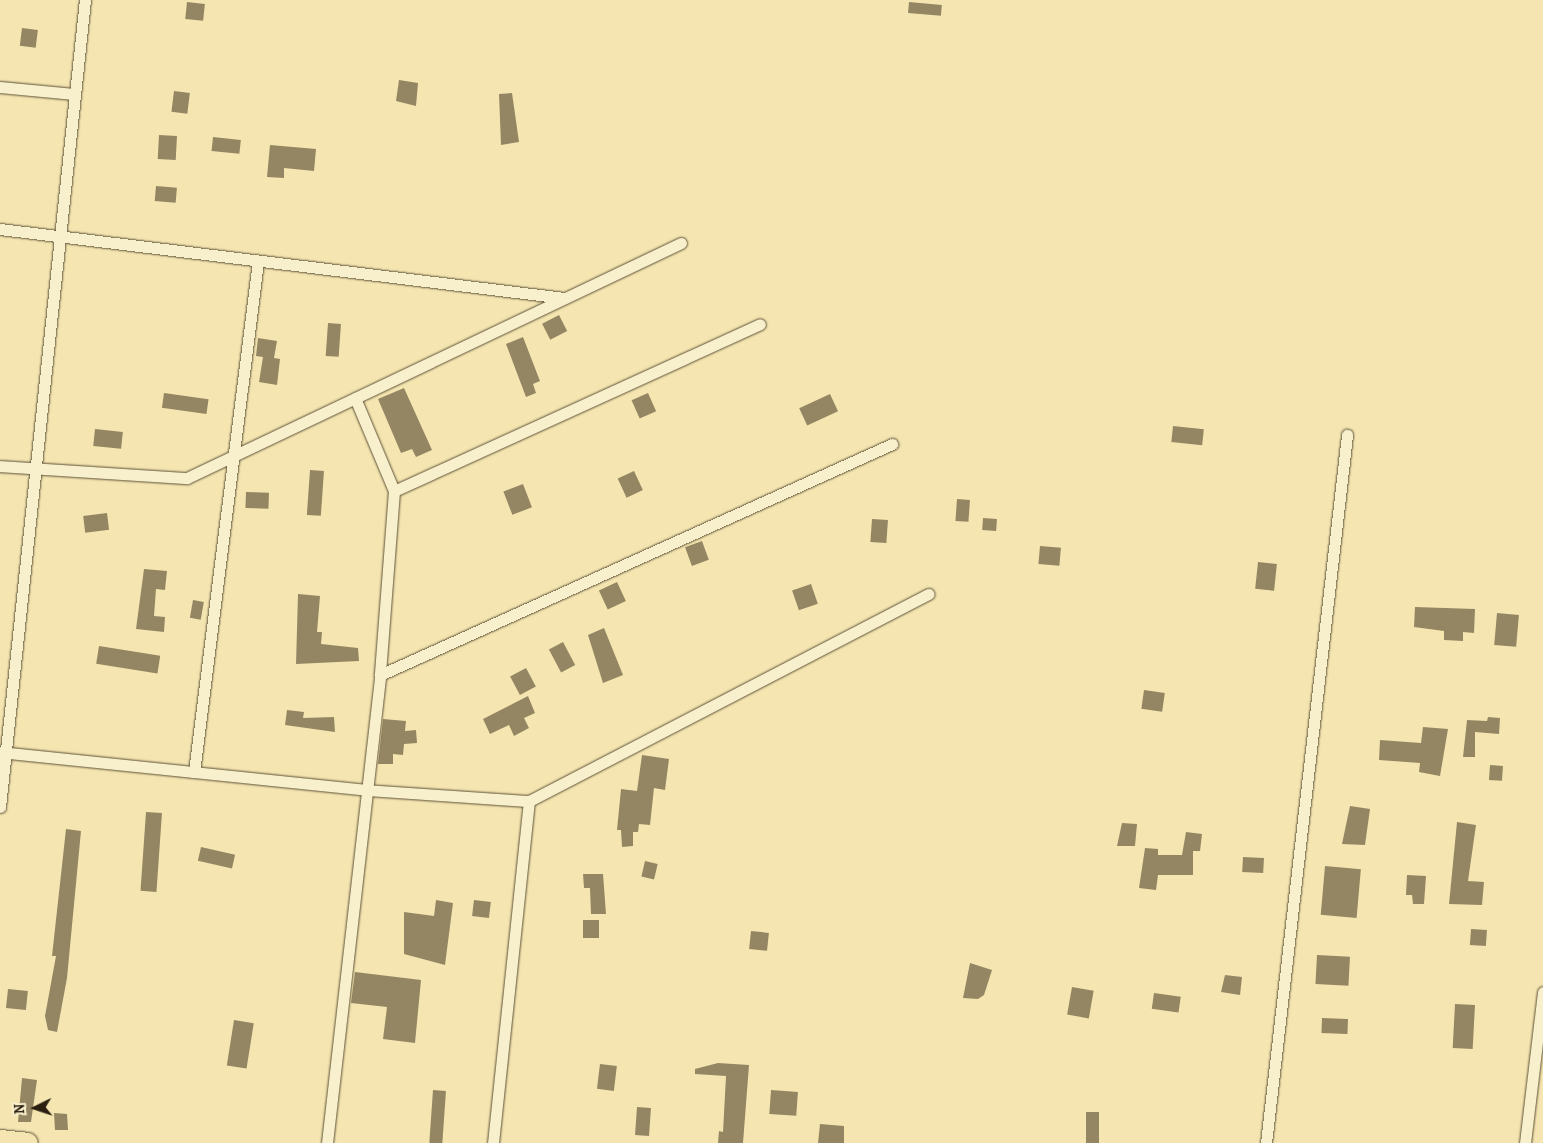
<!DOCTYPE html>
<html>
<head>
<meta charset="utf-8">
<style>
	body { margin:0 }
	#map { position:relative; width:1543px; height:1143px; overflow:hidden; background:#f5e6b1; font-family:Alegreya,serif }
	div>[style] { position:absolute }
	.building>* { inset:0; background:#948663; transform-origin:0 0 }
	.roads { filter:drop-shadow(0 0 1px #5d5138) drop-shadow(0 0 1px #5d5138) }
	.street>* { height:11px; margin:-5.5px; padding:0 5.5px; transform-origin:5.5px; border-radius:5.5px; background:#f8efcc }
	.highway>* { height:21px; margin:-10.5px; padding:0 10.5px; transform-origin:10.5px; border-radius:10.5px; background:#f5e6b1 }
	span { translate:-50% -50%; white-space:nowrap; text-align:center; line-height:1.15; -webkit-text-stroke:5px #f8efcc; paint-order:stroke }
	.north { position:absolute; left:10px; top:1083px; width:50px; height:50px; -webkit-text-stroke:4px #f8efcc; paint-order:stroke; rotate:266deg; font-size:14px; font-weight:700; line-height:20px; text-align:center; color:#2a1f0f }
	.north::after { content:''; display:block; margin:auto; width:18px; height:22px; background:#2a1f0f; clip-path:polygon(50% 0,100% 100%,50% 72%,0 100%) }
</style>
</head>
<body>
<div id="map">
	<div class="building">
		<div style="left:187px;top:2px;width:18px;height:17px;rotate:6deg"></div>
		<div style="left:909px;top:2px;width:33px;height:11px;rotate:5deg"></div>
		<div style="left:22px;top:28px;width:16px;height:18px;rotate:7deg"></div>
		<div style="clip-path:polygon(399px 80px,418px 83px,416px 106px,396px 101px)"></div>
		<div style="left:174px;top:91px;width:16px;height:21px;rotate:7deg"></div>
		<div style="clip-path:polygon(512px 93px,519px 142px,501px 145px,499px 94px)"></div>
		<div style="left:159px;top:135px;width:18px;height:24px;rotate:3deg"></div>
		<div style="left:213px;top:137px;width:28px;height:14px;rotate:6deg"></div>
		<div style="clip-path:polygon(270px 145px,316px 149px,314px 171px,284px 168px,284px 178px,267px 177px)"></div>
		<div style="left:156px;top:186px;width:21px;height:15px;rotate:5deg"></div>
		<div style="left:559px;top:315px;width:18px;height:19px;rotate:63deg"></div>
		<div style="left:328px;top:323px;width:13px;height:33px;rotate:4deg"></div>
		<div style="clip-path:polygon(523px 337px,540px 381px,533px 384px,536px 393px,526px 397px,506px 344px)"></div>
		<div style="clip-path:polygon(258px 338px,277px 341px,274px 358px,280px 359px,277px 385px,259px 382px,263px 357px,256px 356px)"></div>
		<div style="clip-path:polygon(404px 388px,432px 450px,416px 457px,412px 449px,401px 453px,378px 399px)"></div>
		<div style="left:164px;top:393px;width:45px;height:15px;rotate:8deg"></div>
		<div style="left:648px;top:393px;width:20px;height:18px;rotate:66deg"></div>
		<div style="left:830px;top:394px;width:19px;height:34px;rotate:65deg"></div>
		<div style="left:1173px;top:426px;width:31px;height:16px;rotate:6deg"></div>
		<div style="left:95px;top:429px;width:28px;height:17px;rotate:6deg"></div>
		<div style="left:310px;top:470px;width:14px;height:45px;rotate:4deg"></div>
		<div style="left:634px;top:471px;width:21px;height:18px;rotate:65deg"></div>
		<div style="left:523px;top:484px;width:25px;height:21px;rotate:69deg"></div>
		<div style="left:246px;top:492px;width:23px;height:16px;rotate:2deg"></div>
		<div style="left:957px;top:499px;width:13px;height:22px;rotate:4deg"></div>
		<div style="left:107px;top:513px;width:17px;height:24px;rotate:83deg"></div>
		<div style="left:983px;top:518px;width:14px;height:12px;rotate:4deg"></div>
		<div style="left:872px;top:519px;width:16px;height:23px;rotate:4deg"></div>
		<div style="left:702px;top:541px;width:20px;height:18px;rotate:70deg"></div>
		<div style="left:1040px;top:546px;width:21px;height:18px;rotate:5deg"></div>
		<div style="left:1258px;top:562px;width:19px;height:27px;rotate:6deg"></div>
		<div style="clip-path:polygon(144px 569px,167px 571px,165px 590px,156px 589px,154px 616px,165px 617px,164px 632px,136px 629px)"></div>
		<div style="left:617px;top:582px;width:21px;height:20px;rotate:65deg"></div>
		<div style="left:811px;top:584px;width:21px;height:20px;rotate:71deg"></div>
		<div style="clip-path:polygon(298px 594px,320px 596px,317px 632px,322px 632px,321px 644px,358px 648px,359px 661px,296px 664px)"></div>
		<div style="left:193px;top:600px;width:11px;height:18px;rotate:10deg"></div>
		<div style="clip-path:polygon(1415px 607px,1475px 609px,1474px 633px,1463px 632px,1463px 641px,1444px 640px,1444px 631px,1414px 627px)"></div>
		<div style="left:1497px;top:613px;width:22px;height:32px;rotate:5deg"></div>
		<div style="clip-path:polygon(604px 628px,623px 675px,603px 683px,588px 635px)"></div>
		<div style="left:563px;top:642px;width:26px;height:16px;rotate:62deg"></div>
		<div style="left:99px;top:646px;width:62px;height:18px;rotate:9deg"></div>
		<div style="left:526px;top:668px;width:21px;height:18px;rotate:62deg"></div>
		<div style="left:1144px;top:690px;width:21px;height:19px;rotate:8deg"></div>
		<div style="clip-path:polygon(528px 696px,535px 713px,524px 718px,529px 728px,514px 736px,509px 725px,490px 734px,483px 719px)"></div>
		<div style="clip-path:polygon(287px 710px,304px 712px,303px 718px,334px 717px,335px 732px,285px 725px)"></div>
		<div style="clip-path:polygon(1488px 717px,1500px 718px,1499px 734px,1475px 732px,1475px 757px,1463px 757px,1467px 720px,1487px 721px)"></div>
		<div style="clip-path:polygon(383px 719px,406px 721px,405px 731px,416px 730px,417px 743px,404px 744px,403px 755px,393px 754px,393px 764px,378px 764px)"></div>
		<div style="clip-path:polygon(1423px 727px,1448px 729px,1440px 776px,1419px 772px,1420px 763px,1379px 760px,1380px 740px,1421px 743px)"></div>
		<div style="clip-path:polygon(642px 755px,669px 759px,665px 790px,654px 788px,650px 825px,639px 824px,638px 832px,633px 832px,633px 846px,622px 847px,621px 830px,617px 830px,621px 789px,637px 791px)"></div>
		<div style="left:1490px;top:765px;width:13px;height:15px;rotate:4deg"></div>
		<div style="clip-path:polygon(1350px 806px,1370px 809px,1365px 845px,1342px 844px)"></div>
		<div style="left:146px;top:812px;width:16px;height:79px;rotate:4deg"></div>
		<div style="clip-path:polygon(1457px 822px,1476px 825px,1468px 881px,1484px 882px,1482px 905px,1449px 904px)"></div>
		<div style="clip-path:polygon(1122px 823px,1137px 824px,1135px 846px,1117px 846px)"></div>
		<div style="clip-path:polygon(66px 829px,81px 831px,67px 978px,57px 1032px,48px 1030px,45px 1016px,56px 956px,52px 956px)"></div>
		<div style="clip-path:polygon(1186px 832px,1202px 834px,1200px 851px,1193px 851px,1193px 875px,1158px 875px,1156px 890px,1139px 888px,1145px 848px,1158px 849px,1158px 855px,1182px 855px)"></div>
		<div style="left:201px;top:847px;width:35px;height:14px;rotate:13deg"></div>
		<div style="left:1243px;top:857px;width:21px;height:15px;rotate:3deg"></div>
		<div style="left:645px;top:861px;width:13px;height:16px;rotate:13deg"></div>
		<div style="left:1325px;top:866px;width:36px;height:49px;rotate:5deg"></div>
		<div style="clip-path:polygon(583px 874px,603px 874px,606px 914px,591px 914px,590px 888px,584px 888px)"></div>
		<div style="clip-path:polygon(1407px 875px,1426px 876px,1424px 904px,1413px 904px,1412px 895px,1406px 895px)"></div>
		<div style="clip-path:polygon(436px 900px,453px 903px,445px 965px,404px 954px,404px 912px,434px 916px)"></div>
		<div style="left:474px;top:900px;width:17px;height:16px;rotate:7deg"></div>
		<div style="left:583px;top:920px;width:16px;height:18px"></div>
		<div style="left:1471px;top:929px;width:16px;height:16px;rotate:4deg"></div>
		<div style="left:751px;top:931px;width:18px;height:18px;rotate:6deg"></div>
		<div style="left:1317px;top:955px;width:33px;height:29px;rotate:3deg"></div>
		<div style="clip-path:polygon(970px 963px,992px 970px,984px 995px,978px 999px,963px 998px)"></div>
		<div style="clip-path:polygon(355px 972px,421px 980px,415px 1043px,383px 1039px,387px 1007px,351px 1003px)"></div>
		<div style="clip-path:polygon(1225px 975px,1242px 977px,1240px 995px,1221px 992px)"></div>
		<div style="left:1072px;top:987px;width:22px;height:28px;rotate:10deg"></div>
		<div style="left:8px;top:989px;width:20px;height:19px;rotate:6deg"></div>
		<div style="left:1154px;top:993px;width:27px;height:16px;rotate:8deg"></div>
		<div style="left:1455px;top:1004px;width:20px;height:44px;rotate:3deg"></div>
		<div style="left:1322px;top:1018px;width:26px;height:15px;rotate:2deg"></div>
		<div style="left:234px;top:1020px;width:20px;height:46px;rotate:9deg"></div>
		<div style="clip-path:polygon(718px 1063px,749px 1065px,743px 1143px,718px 1143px,719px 1131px,723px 1132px,726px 1076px,695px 1074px,695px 1069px)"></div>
		<div style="left:600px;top:1064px;width:17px;height:25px;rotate:7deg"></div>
		<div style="clip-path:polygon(22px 1078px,37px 1080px,31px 1122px,18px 1122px)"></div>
		<div style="left:433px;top:1090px;width:13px;height:53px;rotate:4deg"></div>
		<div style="left:771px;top:1090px;width:27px;height:24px;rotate:4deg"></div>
		<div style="left:637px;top:1107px;width:14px;height:28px;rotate:4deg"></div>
		<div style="left:1086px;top:1112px;width:13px;height:31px"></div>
		<div style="clip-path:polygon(54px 1113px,67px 1114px,68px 1130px,55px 1130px)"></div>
		<div style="clip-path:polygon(820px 1124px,844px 1126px,844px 1143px,818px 1143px)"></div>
	</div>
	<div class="roads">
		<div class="street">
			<div style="left:0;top:87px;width:74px;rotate:5.4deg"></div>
			<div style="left:0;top:229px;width:568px;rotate:6.97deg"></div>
			<div style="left:355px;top:398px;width:101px;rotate:67.2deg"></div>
			<div style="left:394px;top:491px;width:185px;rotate:94.4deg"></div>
			<div style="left:0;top:466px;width:187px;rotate:3.7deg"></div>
			<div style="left:187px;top:478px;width:547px;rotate:-25.44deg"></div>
			<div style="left:394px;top:491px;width:402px;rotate:-24.5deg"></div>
			<div style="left:0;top:752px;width:368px;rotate:5.9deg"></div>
			<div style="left:366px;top:790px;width:163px;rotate:3.9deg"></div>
			<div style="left:529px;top:801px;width:450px;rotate:-27.4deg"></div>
			<div style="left:194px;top:772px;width:515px;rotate:-82.86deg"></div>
			<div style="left:0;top:807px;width:811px;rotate:-83.99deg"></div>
			<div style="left:327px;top:1143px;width:471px;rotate:-83.5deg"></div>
			<div style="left:380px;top:675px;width:562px;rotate:-24.28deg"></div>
			<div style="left:493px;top:1143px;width:344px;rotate:-84deg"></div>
			<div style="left:1266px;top:1143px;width:713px;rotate:-83.47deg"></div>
			<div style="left:1525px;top:1143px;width:152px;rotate:-83.2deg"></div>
		</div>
		<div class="highway">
			<div style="left:0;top:1140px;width:27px;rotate:6deg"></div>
		</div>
	</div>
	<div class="north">N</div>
</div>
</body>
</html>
